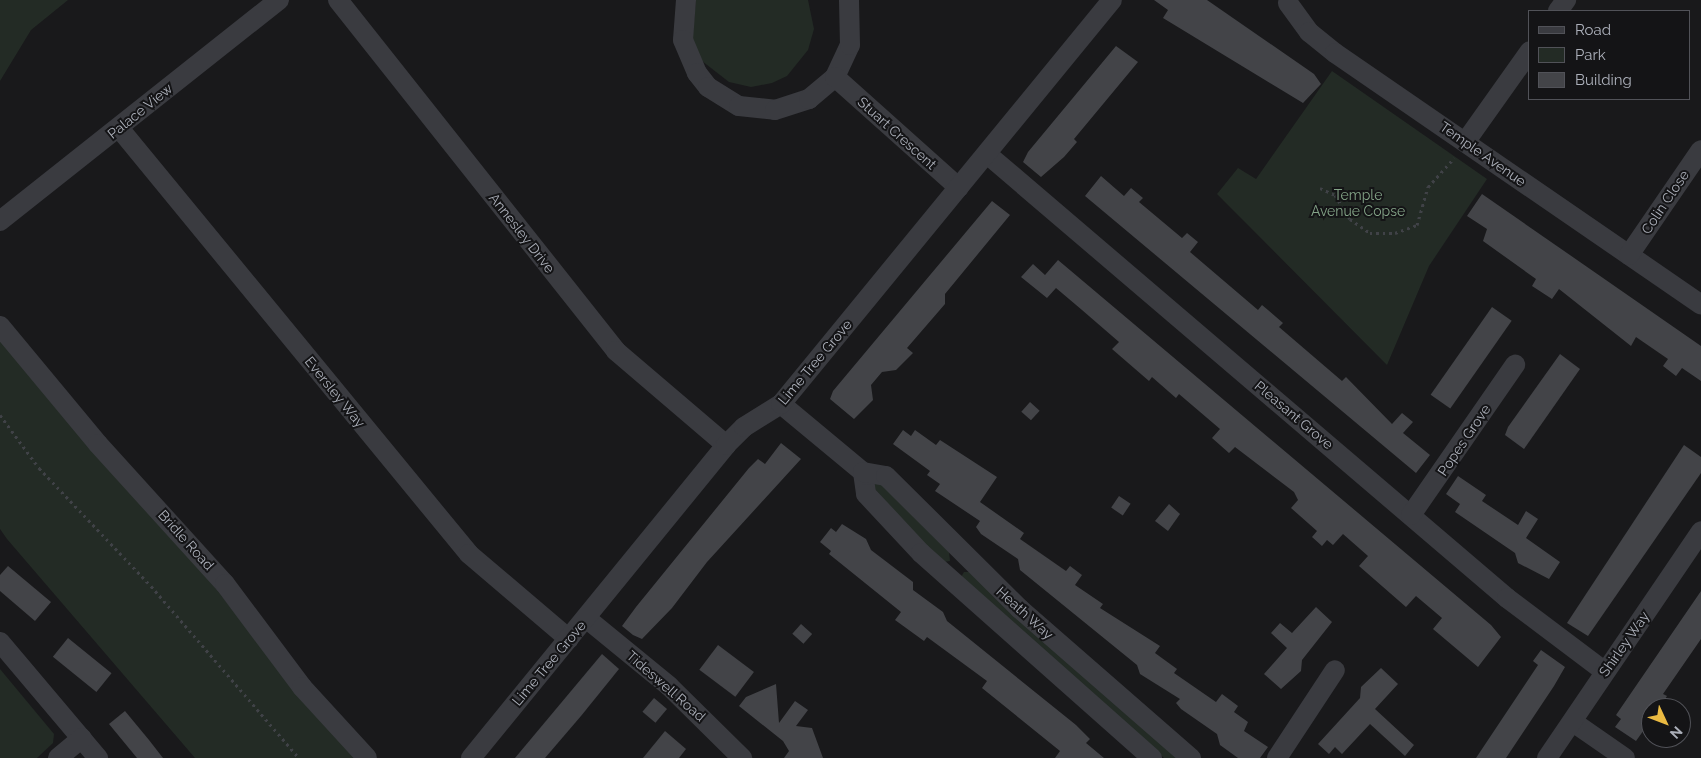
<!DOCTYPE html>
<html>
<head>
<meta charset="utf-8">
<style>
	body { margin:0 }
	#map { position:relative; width:1701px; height:758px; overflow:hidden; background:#19191b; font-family:Raleway,sans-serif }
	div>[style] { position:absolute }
	.green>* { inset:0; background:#232b25 }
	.building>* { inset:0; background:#434448; transform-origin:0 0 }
	.path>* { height:3px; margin-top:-1.5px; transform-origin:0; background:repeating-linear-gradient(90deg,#404247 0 2.5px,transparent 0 6.5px) }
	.minor>* { height:20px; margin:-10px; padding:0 10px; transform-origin:10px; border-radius:10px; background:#3a3b40 }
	span { translate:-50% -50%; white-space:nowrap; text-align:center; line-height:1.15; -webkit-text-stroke:4px #141416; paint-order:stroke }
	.street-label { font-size:14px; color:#acb0ba }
	.park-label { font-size:14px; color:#84a488 }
	.legend { position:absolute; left:1528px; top:10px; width:162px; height:90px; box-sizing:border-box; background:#141416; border:1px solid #515258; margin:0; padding:6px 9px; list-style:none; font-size:15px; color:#acb0ba }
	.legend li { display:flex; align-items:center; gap:10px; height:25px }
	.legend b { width:25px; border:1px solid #515258 }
	.north { position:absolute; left:1641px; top:698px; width:50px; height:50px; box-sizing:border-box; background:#141416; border:1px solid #515258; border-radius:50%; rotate:133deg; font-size:14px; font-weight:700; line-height:20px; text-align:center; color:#acb0ba }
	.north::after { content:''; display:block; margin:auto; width:18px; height:22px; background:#eaba42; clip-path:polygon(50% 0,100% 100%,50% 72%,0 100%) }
</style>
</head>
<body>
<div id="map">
	<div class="green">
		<div style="clip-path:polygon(0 0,68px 0,31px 30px,0 81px)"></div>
		<div style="clip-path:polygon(696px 0,808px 0,814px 29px,808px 50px,787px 76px,772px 83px,751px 87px,729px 82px,702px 61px,692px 42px)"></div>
		<div style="clip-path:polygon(1332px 71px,1487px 179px,1429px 266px,1387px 365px,1217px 194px,1238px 168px,1256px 179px)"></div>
		<div style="clip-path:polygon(0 337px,197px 564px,309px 709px,357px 758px,195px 758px,7px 539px,0 529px)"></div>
		<div style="clip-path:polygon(875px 476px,949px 552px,950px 561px,944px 562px,923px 544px,868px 481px)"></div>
		<div style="clip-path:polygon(964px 572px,969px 572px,1181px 758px,1164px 758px,961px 577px)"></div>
		<div style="clip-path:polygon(0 669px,54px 734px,53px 743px,37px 758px,0 758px)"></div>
	</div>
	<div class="building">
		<div style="clip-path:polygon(1154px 0,1207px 0,1314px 74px,1321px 84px,1303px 103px,1163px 18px,1168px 10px)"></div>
		<div style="clip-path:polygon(1116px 46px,1138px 62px,1074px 139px,1077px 142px,1064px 157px,1041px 177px,1023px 162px,1028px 152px)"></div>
		<div style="clip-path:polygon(1101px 176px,1124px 196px,1131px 188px,1143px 198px,1139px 202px,1182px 238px,1187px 233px,1198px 242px,1190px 252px,1258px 310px,1262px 305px,1268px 310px,1283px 323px,1279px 327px,1342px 381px,1346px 377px,1392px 424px,1402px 413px,1413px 422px,1403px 433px,1430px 455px,1416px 473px,1085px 196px)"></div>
		<div style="clip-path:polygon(1482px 194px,1701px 346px,1701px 381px,1682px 368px,1676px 376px,1663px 366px,1668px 359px,1636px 337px,1631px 346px,1559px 289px,1552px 299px,1532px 286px,1536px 279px,1483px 241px,1487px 229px,1467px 216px)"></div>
		<div style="clip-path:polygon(992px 201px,1010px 215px,945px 294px,945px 304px,907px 348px,913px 353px,896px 370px,882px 372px,871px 385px,873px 400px,854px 419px,830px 399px,833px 391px)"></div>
		<div style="clip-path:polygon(1058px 260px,1491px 625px,1501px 637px,1478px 667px,1433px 629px,1442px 618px,1416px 596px,1406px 607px,1359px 566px,1368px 556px,1343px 534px,1333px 545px,1327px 540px,1322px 546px,1312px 537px,1317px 531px,1291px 508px,1298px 500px,1294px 492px,1235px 447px,1229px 453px,1212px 438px,1220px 429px,1179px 394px,1176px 398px,1152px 377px,1149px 381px,1112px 349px,1119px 342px,1082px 310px,1056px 288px,1047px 298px,1021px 277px,1033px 264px,1045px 275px)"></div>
		<div style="left:1492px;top:307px;width:24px;height:107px;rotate:35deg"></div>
		<div style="clip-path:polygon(1560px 354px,1580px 369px,1524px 449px,1505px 435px,1508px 427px)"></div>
		<div style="left:1030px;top:402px;width:13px;height:13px;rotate:42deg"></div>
		<div style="clip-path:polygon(903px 430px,911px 436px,915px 430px,936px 445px,940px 440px,997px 477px,980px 502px,1024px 533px,1020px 539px,1066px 571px,1070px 566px,1082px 575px,1075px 585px,1103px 604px,1100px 608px,1160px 646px,1155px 653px,1177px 669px,1174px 673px,1216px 702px,1222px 694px,1238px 706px,1234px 712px,1248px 722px,1244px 731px,1268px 747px,1260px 758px,1238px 758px,1220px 745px,1217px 734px,1181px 709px,1176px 703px,1180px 699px,1140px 674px,1137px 665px,1020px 570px,1018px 559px,981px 534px,976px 527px,980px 521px,935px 491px,940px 484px,927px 475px,930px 471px,893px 444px)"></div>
		<div style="clip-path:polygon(781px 443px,801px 459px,707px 562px,672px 608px,642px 639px,633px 635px,622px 626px,636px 607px,749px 468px,758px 459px,765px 464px)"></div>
		<div style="clip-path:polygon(1684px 445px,1701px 457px,1701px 473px,1588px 636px,1567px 623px)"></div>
		<div style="clip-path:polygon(1458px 476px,1486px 495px,1482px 501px,1518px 525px,1526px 511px,1538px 519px,1526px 538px,1560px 562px,1549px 579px,1518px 563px,1515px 553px,1455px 512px,1460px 504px,1446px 494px)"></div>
		<div style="left:1119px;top:496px;width:14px;height:14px;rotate:34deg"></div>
		<div style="clip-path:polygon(1169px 504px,1180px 514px,1168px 531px,1155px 521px)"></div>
		<div style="clip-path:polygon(842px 524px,866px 539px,871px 550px,913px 582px,913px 590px,943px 612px,947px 621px,1076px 725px,1090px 739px,1086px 743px,1104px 758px,1055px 758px,1060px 751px,982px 688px,987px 681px,927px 637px,924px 641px,895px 620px,901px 612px,829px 554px,831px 551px,820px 542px,831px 528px,836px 532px)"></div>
		<div style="clip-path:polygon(8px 566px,51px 602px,35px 621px,0 591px,0 575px)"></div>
		<div style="clip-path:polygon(1701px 591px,1701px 639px,1663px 694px,1667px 696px,1659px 708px,1651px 708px,1651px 730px,1646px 727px,1636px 741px,1615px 727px,1621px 719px,1616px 715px)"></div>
		<div style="clip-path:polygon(1316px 607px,1332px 622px,1302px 660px,1301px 671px,1281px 689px,1264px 674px,1287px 648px,1271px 633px,1280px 623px,1292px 633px)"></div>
		<div style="left:801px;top:624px;width:15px;height:13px;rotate:42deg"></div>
		<div style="left:68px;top:638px;width:56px;height:24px;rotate:39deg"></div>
		<div style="left:718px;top:645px;width:45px;height:31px;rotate:37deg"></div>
		<div style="clip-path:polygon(1541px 650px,1565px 667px,1554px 686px,1506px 758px,1476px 758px,1538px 665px,1533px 661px)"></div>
		<div style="clip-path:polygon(602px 654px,619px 669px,581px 716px,545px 758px,515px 758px)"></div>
		<div style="clip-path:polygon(1381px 668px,1398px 684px,1375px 709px,1414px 745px,1405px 756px,1370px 724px,1342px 754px,1335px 747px,1329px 754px,1318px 744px,1360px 698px,1361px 687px)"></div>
		<div style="clip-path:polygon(776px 684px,779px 723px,795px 701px,808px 710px,796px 726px,812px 728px,823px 758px,784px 758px,789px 751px,783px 741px,739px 706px,746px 697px)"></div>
		<div style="left:654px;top:698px;width:17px;height:18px;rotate:40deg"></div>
		<div style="clip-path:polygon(125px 711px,149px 740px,163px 758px,137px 758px,109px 724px)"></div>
		<div style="clip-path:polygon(665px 731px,686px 749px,679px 758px,643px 758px)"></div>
	</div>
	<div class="path">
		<div style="left:1320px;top:188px;width:17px;rotate:25deg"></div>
		<div style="left:1335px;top:195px;width:28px;rotate:58deg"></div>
		<div style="left:1350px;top:219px;width:24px;rotate:35deg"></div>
		<div style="left:1370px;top:233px;width:25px"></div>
		<div style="left:1395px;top:233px;width:23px;rotate:-20deg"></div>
		<div style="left:1417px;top:225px;width:40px;rotate:-74deg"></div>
		<div style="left:1428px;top:187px;width:39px;rotate:-48deg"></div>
		<div style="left:0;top:415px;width:66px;rotate:53.7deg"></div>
		<div style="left:39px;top:468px;width:163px;rotate:46.5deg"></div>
		<div style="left:151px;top:586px;width:227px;rotate:49.3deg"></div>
	</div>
	<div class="minor">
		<div style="left:338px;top:0;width:448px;rotate:51.6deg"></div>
		<div style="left:616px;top:351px;width:145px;rotate:40.5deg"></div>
		<div style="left:686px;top:0;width:40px;rotate:94.3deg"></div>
		<div style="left:683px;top:40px;width:36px;rotate:67deg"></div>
		<div style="left:697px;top:73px;width:18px;rotate:52deg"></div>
		<div style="left:708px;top:87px;width:36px;rotate:32deg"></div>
		<div style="left:739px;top:106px;width:36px;rotate:6deg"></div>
		<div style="left:775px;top:110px;width:36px;rotate:-18deg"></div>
		<div style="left:809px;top:99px;width:34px;rotate:-40deg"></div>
		<div style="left:835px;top:77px;width:35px;rotate:-65deg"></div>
		<div style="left:850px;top:45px;width:45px;rotate:-91.3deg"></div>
		<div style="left:1288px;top:3px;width:36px;rotate:54deg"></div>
		<div style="left:1309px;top:32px;width:33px;rotate:39deg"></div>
		<div style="left:1335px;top:53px;width:444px;rotate:34.5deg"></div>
		<div style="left:1558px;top:11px;width:14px;rotate:-54deg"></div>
		<div style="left:835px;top:77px;width:166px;rotate:41.8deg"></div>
		<div style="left:119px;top:128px;width:551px;rotate:50.59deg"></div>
		<div style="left:469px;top:554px;width:131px;rotate:40.4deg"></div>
		<div style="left:1466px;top:141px;width:110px;rotate:-54.6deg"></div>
		<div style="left:987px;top:154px;width:684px;rotate:40.49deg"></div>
		<div style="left:1507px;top:598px;width:121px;rotate:37deg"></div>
		<div style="left:0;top:221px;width:356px;rotate:-38.4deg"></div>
		<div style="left:1629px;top:255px;width:127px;rotate:-55.6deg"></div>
		<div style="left:0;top:326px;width:153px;rotate:50.3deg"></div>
		<div style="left:98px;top:444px;width:189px;rotate:47.8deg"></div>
		<div style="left:225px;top:584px;width:129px;rotate:53.2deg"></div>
		<div style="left:302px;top:687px;width:96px;rotate:47.5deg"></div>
		<div style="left:781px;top:404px;width:107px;rotate:39.7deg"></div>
		<div style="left:863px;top:472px;width:22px;rotate:82deg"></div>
		<div style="left:866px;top:494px;width:81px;rotate:47deg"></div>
		<div style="left:921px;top:553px;width:309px;rotate:41.6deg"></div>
		<div style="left:863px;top:472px;width:23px;rotate:10deg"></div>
		<div style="left:886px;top:476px;width:189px;rotate:44.8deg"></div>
		<div style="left:1020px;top:609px;width:227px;rotate:41.1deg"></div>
		<div style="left:1411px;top:515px;width:183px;rotate:-55.3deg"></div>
		<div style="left:586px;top:618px;width:107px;rotate:39.3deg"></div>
		<div style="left:669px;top:686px;width:103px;rotate:44.6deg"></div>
		<div style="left:0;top:642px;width:152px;rotate:49.8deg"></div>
		<div style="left:1573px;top:722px;width:63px;rotate:34.7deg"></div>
		<div style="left:58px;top:758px;width:31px;rotate:-40deg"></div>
		<div style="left:471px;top:758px;width:404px;rotate:-50.8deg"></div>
		<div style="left:726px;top:445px;width:25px;rotate:-45deg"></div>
		<div style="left:744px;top:427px;width:44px;rotate:-31.9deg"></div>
		<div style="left:781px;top:404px;width:522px;rotate:-50.67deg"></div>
		<div style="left:1277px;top:758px;width:105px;rotate:-56.6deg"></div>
		<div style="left:1547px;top:758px;width:274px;rotate:-55.8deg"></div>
	</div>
	<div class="street-label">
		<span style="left:140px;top:111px;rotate:-39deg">Palace View</span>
		<span style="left:897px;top:133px;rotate:42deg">Stuart Crescent</span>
		<span style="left:1483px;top:154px;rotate:35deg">Temple Avenue</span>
		<span style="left:1665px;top:202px;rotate:-56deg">Colin Close</span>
		<span style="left:522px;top:233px;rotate:52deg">Annesley Drive</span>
		<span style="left:815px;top:362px;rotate:-50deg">Lime Tree Grove</span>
		<span style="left:335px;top:392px;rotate:51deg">Eversley Way</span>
		<span style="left:1294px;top:415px;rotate:40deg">Pleasant Grove</span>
		<span style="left:1464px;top:440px;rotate:-56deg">Popes Grove</span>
		<span style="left:186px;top:540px;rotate:48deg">Bridle Road</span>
		<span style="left:1025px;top:613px;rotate:42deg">Heath Way</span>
		<span style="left:1624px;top:644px;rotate:-55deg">Shirley Way</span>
		<span style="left:549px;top:663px;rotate:-50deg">Lime Tree Grove</span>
		<span style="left:666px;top:686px;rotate:41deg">Tideswell Road</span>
	</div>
	<div class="park-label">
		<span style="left:1358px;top:203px">Temple<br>Avenue Copse</span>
	</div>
	<ul class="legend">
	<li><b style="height:6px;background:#3a3b40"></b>Road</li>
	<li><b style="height:14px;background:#232b25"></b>Park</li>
	<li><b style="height:14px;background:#434448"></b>Building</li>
	</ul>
	<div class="north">N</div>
</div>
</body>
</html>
